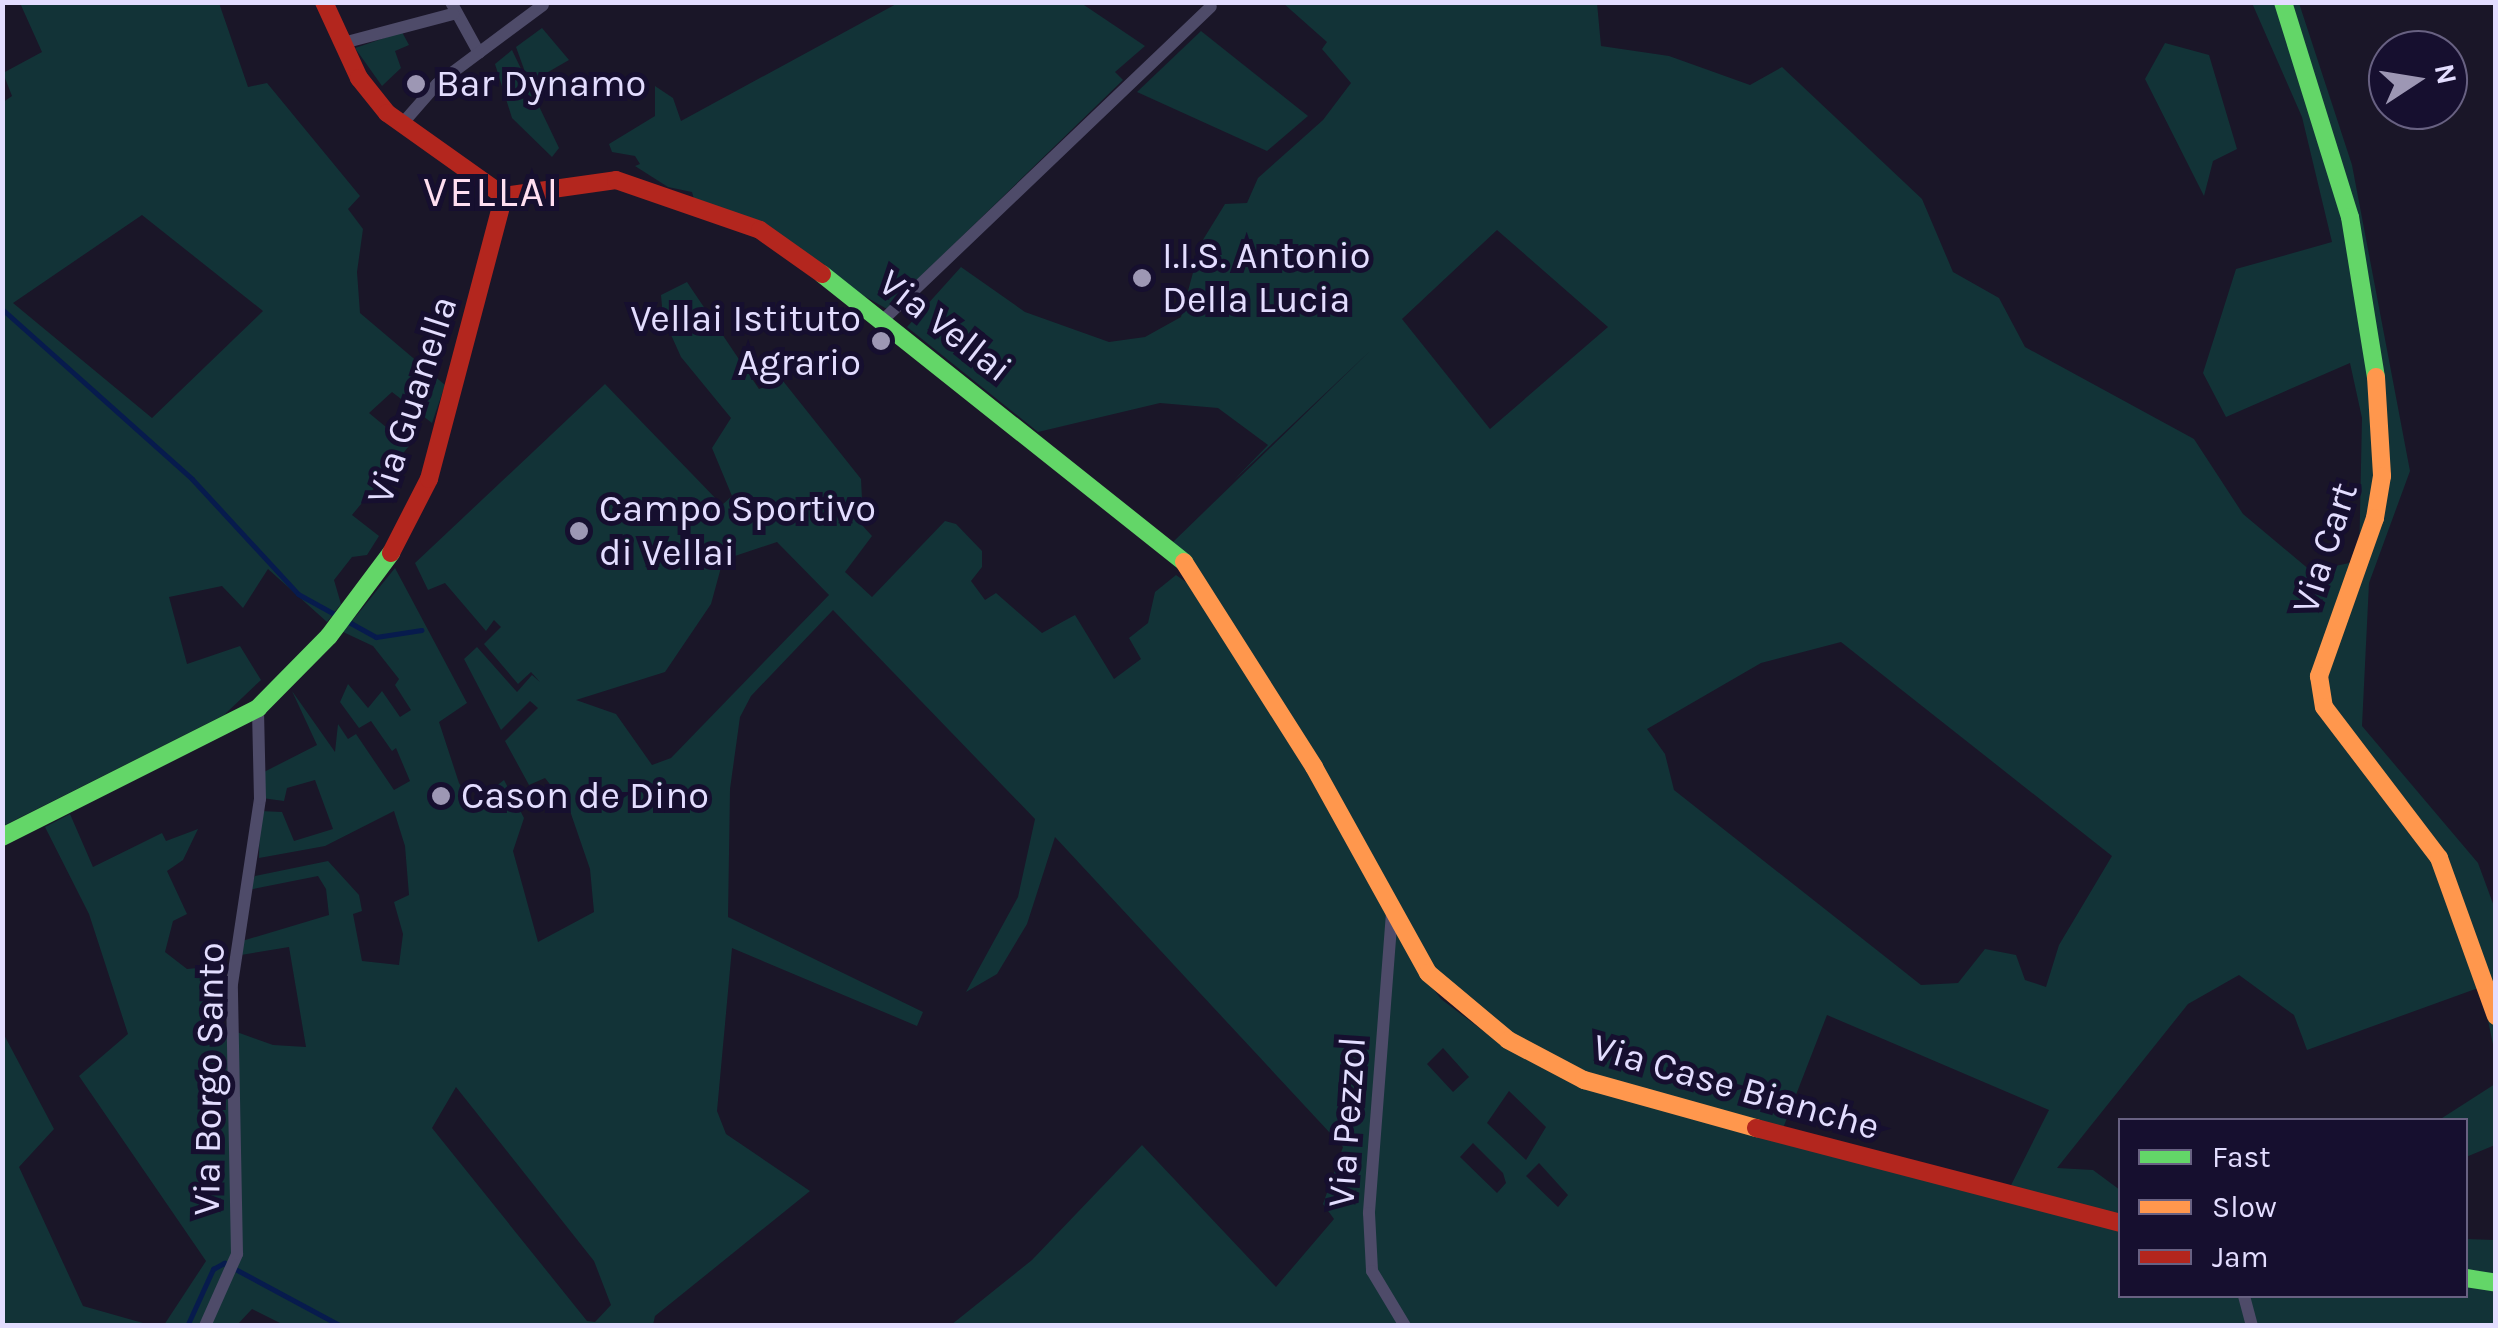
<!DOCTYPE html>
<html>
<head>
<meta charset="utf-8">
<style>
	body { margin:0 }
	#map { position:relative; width:2498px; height:1328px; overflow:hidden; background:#1a1628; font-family:Karla,sans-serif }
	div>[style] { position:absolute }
	.green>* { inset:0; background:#123337 }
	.stream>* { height:5px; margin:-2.5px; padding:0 2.5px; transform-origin:2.5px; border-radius:2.5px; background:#071b4d }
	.street>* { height:12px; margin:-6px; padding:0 6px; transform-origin:6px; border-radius:6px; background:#4e4b69 }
	.fast>* { height:18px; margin:-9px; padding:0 9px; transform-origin:9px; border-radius:9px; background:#63d668 }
	.slow>* { height:18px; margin:-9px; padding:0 9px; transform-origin:9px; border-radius:9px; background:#ff974d }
	.jam>* { height:18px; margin:-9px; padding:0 9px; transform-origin:9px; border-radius:9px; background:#b3261e }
	.dots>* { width:28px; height:28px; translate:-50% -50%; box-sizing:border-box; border:5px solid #160f2f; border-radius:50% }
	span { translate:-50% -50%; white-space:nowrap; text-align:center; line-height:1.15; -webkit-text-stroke:10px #160f2f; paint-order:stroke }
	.poi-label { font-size:38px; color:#e3ddff }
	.left { translate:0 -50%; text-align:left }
	.right { translate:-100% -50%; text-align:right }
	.street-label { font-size:38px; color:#e3ddff }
	.quarter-label { font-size:42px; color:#ffdff1; letter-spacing:2.5px }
	.frame { position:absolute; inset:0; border:5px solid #e3ddff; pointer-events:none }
	.legend { position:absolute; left:2118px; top:1118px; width:350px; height:180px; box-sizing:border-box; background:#160f2f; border:2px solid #686182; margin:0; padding:12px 18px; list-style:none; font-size:30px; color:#e3ddff }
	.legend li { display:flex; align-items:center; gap:20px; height:50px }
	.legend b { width:50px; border:2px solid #686182 }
	.north { position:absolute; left:2368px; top:30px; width:100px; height:100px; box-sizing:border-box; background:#160f2f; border:2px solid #686182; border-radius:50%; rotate:78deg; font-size:28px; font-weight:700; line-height:40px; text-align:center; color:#e3ddff }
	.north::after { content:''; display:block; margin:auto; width:35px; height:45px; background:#9d97b4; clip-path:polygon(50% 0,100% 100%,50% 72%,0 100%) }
</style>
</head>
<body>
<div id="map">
	<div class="green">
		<div style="clip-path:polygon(evenodd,20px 3px,219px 3px,248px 87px,267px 83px,360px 196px,348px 209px,363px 229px,357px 272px,360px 313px,445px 385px,432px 423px,392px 392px,369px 413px,409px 446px,352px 515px,379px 536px,367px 555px,352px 557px,334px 580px,341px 604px,327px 622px,268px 569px,243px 608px,222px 586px,169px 597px,187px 664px,240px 646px,261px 680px,224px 715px,3px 826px,2px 103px,12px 96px,3px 73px,42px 52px,20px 3px,142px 215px,263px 311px,152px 418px,13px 303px,142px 215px)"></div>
		<div style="clip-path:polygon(898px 3px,1081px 3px,1145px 46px,1115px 72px,1123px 80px,887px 309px,694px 199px,692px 192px,668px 187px,635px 166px,640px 164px,635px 156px,612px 152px,609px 144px,655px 116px,655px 86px,673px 98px,681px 121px)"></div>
		<div style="clip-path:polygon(evenodd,1283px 3px,1597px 3px,1601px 46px,1669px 56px,1750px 85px,1782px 67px,1922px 199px,1953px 272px,1999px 298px,2025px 347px,2194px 439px,2243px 514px,2311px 571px,2359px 561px,2362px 418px,2350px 363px,2226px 417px,2203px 373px,2236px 269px,2332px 242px,2302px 117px,2252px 3px,2299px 3px,2352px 165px,2410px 471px,2369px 583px,2362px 726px,2478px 863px,2495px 909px,2495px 1054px,2481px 987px,2307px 1050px,2294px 1015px,2239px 975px,2188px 1004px,2057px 1168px,2093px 1170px,2120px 1190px,2120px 1296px,2466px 1296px,2466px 1239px,2495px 1240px,2495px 1325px,951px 1325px,1032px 1260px,1142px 1145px,1276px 1287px,1334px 1219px,1323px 1204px,1343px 1147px,1055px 837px,1027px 924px,997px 974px,966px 992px,1018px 897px,1035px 819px,833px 610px,751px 696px,740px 717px,730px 789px,728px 917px,923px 1012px,917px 1026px,732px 948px,717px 1111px,726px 1134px,810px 1191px,655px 1316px,653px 1325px,286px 1326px,252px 1309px,237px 1325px,164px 1325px,206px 1261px,79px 1076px,128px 1034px,89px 914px,45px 827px,70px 814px,93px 867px,162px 833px,166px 841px,198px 829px,183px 860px,167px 871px,187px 914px,173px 921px,165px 952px,187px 969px,219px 966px,223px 1027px,273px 1045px,306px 1047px,289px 947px,241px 955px,242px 941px,329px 915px,326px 889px,318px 876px,248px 890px,255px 876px,328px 861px,359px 895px,362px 911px,353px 914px,362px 961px,399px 965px,403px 934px,394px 902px,409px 895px,405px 846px,394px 811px,325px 846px,259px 858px,260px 811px,282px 812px,294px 841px,333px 829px,315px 780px,287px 788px,284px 801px,262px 798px,262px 773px,317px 745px,292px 691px,335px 752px,338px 724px,348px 739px,356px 734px,394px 790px,410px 781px,396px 748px,392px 751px,371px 721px,359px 728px,340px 702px,348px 684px,368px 708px,382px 691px,400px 717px,411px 710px,395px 685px,399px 679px,373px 646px,341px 631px,350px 623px,365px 630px,352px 621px,395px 568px,467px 703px,439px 722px,459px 783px,473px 804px,504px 780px,524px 818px,513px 851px,538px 942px,594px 912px,590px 869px,569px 808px,545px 778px,529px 785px,505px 741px,538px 708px,530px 701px,501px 730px,464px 659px,477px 647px,517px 692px,532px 675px,540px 682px,531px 672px,518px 684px,484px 644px,501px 627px,494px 620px,486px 631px,445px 583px,428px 590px,415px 563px,605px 384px,722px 505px,732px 496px,712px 448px,731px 418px,681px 357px,663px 317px,661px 295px,687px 282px,759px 389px,783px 381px,861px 479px,862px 499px,851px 513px,872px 536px,845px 572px,872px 597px,945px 521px,956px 524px,982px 551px,982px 567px,971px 581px,985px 600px,996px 593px,1042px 633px,1075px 615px,1114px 679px,1141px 659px,1129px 638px,1148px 623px,1155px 592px,1176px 575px,1200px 592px,1334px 814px,1413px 962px,1441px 999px,1490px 1036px,1508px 1040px,1428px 973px,1173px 542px,1370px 351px,1234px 480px,1268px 445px,1218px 408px,1160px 403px,1038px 432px,907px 327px,961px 267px,1025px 312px,1109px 342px,1145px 337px,1181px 317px,1201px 243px,1225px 204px,1247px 203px,1258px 178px,1323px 120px,1351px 83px,1322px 49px,1327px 42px,1283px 3px,1497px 230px,1608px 327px,1490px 429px,1402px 319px,1497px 230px,1283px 3px,777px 542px,829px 595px,671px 758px,652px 765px,616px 714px,576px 700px,665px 672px,711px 604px,723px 560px,777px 542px,1283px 3px,1841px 642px,2112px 856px,2059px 945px,2046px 987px,2025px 980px,2016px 955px,1985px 949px,1958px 983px,1921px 985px,1674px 790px,1665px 754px,1647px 729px,1761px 663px,1841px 642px,1283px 3px,1827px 1015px,2049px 1110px,2005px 1197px,1780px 1136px,1827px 1015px,1283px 3px,1443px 1048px,1469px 1077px,1453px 1092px,1427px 1064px,1443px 1048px,1283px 3px,456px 1087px,594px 1261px,611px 1305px,595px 1322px,587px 1321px,432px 1128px,456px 1087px,1283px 3px,1509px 1091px,1546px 1127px,1526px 1160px,1487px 1123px,1509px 1091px,1283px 3px,1473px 1143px,1503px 1173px,1506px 1183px,1497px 1193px,1460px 1157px,1473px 1143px,1283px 3px,1539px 1163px,1568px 1195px,1558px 1207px,1526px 1176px,1539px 1163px)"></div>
		<div style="clip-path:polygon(542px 28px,569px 60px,529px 83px,516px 47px)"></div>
		<div style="clip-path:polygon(1201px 31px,1308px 116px,1267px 151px,1137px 92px)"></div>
		<div style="clip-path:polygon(402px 32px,409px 45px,395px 51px,401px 68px,382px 86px,355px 48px)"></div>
		<div style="clip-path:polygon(2165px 43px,2209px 55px,2237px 149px,2213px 161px,2204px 196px,2145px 79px)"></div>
		<div style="clip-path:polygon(512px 50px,559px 148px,552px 157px,512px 118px,495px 64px)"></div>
		<div style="clip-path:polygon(2px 1031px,54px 1129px,19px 1167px,83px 1306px,150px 1325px,3px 1325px)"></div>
		<div style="clip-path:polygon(2495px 1084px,2495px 1145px,2466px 1157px,2466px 1120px,2439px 1120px)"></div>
	</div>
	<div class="stream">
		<div style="left:2px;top:309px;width:255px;rotate:41.8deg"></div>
		<div style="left:192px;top:479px;width:156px;rotate:47.3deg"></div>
		<div style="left:298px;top:594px;width:89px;rotate:28.9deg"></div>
		<div style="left:376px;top:637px;width:46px;rotate:-8.8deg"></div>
		<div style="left:187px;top:1326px;width:63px;rotate:-65.5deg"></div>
		<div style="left:213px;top:1269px;width:13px;rotate:-29deg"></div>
		<div style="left:224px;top:1263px;width:133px;rotate:28.3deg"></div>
	</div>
	<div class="street">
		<div style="left:451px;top:2px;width:58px;rotate:61.2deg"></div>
		<div style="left:343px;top:43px;width:114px;rotate:-14.8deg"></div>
		<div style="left:402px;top:124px;width:53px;rotate:-48.8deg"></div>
		<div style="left:437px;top:84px;width:132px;rotate:-36.7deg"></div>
		<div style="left:884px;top:319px;width:452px;rotate:-43.7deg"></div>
		<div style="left:1392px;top:913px;width:301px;rotate:94.4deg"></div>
		<div style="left:1369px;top:1213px;width:58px;rotate:87deg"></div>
		<div style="left:1372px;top:1271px;width:64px;rotate:59deg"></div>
		<div style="left:2244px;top:1296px;width:31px;rotate:75deg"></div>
		<div style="left:205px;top:1326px;width:79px;rotate:-66deg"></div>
		<div style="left:237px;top:1254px;width:270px;rotate:-91.1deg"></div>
		<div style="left:232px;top:984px;width:187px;rotate:-81.4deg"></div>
		<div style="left:260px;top:799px;width:91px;rotate:-91.3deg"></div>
	</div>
	<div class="fast">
		<div style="left:2283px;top:2px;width:225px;rotate:72.7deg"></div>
		<div style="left:2350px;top:217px;width:162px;rotate:80.8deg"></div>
		<div style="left:822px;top:274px;width:463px;rotate:38.5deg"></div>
		<div style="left:2px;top:837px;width:287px;rotate:-26.7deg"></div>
		<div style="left:258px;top:708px;width:101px;rotate:-45.4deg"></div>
		<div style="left:329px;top:636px;width:104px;rotate:-53.2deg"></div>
		<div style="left:2466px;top:1278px;width:30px;rotate:9deg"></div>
	</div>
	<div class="slow">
		<div style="left:2376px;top:377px;width:99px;rotate:86.5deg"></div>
		<div style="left:2382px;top:476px;width:43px;rotate:99.5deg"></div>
		<div style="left:2375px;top:518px;width:168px;rotate:109.5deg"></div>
		<div style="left:2319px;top:676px;width:31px;rotate:81deg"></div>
		<div style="left:2324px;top:707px;width:190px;rotate:52.7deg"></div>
		<div style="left:2439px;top:858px;width:168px;rotate:70.2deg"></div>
		<div style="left:1184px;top:562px;width:243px;rotate:57.6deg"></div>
		<div style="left:1314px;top:767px;width:235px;rotate:61deg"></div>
		<div style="left:1428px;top:973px;width:104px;rotate:39.9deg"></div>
		<div style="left:1508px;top:1040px;width:86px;rotate:27.8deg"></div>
		<div style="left:1584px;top:1080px;width:179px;rotate:15.6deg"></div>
	</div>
	<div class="jam">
		<div style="left:324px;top:2px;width:84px;rotate:65.3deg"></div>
		<div style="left:359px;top:78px;width:45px;rotate:51.3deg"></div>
		<div style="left:387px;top:113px;width:143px;rotate:35.4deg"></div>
		<div style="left:504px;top:196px;width:113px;rotate:-8.1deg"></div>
		<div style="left:616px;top:180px;width:152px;rotate:19.1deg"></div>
		<div style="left:760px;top:230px;width:76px;rotate:35.4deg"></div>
		<div style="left:391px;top:553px;width:83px;rotate:-62.8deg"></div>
		<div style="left:429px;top:479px;width:293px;rotate:-75.2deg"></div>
		<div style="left:1756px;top:1128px;width:376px;rotate:14.6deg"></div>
	</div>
	<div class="dots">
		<div style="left:416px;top:84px;background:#9d97b4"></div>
		<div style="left:1142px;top:278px;background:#9d97b4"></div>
		<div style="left:881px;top:341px;background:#9d97b4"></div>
		<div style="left:579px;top:531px;background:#9d97b4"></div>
		<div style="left:441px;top:796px;background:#9d97b4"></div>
	</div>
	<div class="poi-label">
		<span class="left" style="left:436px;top:84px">Bar Dynamo</span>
		<span class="left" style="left:1162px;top:278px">I.I.S. Antonio<br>Della Lucia</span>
		<span class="right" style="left:861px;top:341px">Vellai Istituto<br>Agrario</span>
		<span class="left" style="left:599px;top:531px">Campo Sportivo<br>di Vellai</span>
		<span class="left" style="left:461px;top:796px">Cason de Dino</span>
	</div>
	<div class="street-label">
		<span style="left:945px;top:326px;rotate:38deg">Via Vellai</span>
		<span style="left:412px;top:400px;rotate:-72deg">Via Guanella</span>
		<span style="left:2325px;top:548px;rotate:-72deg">Via Cart</span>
		<span style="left:209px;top:1079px;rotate:-89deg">Via Borgo Santo</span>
		<span style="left:1736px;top:1087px;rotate:16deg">Via Case Bianche</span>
		<span style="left:1347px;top:1122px;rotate:-86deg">Via Pezzol</span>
	</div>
	<div class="quarter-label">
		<span style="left:492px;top:192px">VELLAI</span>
	</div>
	<div class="frame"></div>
	<ul class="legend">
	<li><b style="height:12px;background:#63d668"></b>Fast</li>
	<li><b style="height:12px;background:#ff974d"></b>Slow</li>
	<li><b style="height:12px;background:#b3261e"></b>Jam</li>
	</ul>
	<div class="north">N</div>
</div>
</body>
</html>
